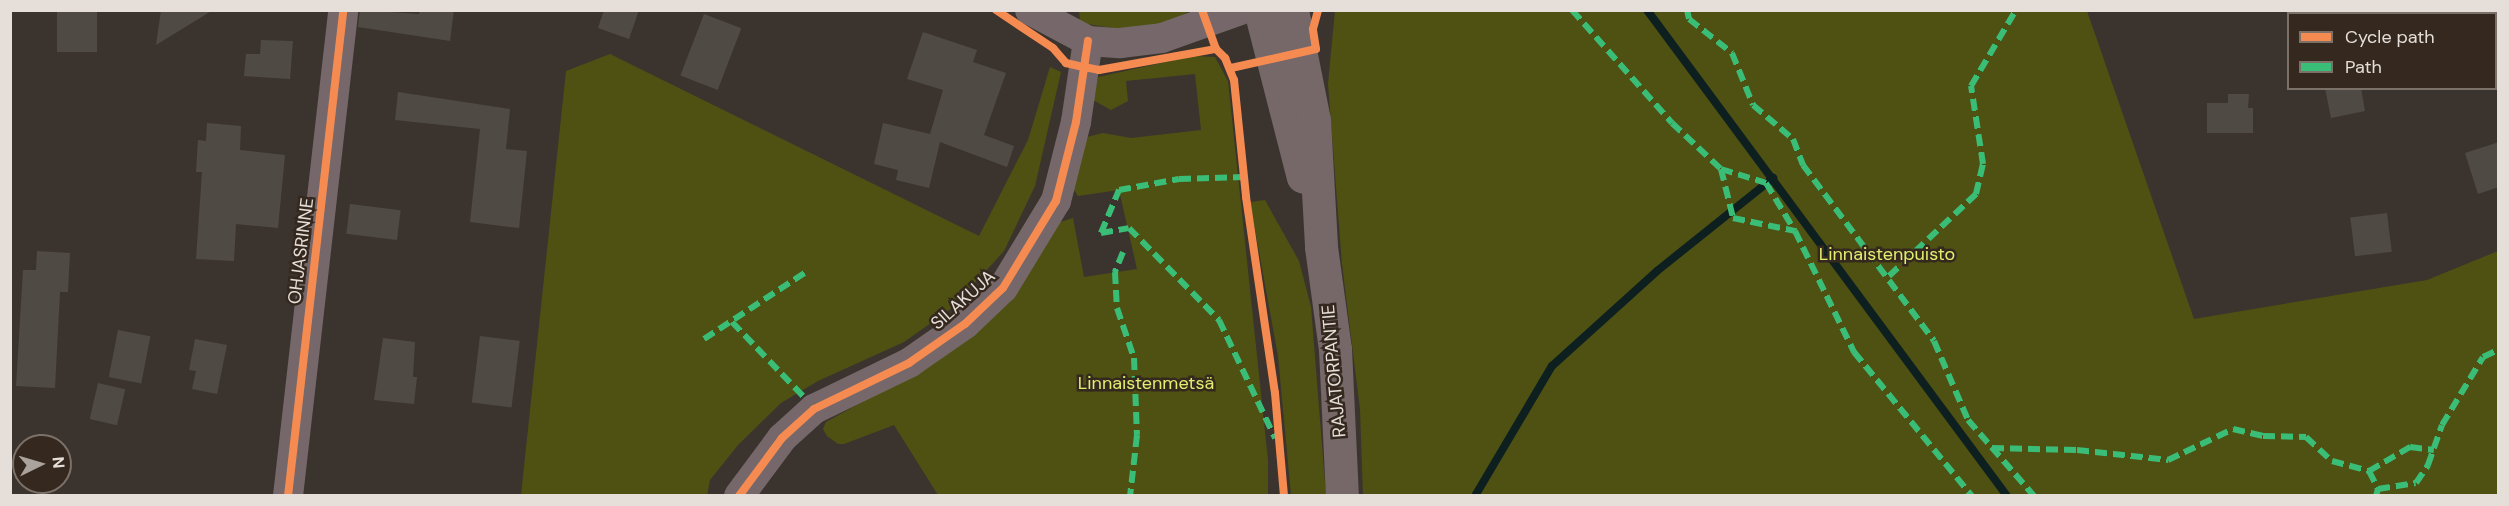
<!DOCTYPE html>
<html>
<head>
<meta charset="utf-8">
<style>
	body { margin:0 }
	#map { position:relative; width:2509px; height:506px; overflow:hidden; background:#3b342e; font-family:"DM Sans",sans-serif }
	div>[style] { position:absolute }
	.green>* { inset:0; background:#4e5112 }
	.stream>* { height:8px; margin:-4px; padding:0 4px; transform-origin:4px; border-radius:4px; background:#0e1f1f }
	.building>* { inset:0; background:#504a45; transform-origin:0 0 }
	.minor>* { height:30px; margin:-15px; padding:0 15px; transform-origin:15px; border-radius:15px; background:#76686a }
	.primary>* { height:33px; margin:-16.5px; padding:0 16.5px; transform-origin:16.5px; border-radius:16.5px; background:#766768 }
	.quiet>* { height:6px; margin-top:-3px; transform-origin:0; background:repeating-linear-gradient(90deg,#3abd76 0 12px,transparent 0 18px) }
	.cycleway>* { height:8px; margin:-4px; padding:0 4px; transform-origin:4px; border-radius:4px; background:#f68b52 }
	span { translate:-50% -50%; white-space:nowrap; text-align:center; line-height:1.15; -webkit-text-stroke:5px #35291f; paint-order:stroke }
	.street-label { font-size:18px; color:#e6ded8 }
	.park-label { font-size:18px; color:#e2ee6e }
	.frame { position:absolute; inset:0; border:12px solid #e6ded8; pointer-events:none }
	.legend { position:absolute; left:2287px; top:12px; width:210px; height:78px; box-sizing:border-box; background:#35291f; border:2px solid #7c7169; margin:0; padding:8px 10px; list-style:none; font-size:18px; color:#e6ded8 }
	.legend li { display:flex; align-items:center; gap:12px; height:30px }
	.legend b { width:30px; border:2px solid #7c7169 }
	.north { position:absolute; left:12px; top:434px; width:60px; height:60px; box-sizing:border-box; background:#35291f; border:2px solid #7c7169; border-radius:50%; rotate:85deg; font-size:16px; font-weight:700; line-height:24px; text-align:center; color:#e6ded8 }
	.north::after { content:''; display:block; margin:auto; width:21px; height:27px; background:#aaa29c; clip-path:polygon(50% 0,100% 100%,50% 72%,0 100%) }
</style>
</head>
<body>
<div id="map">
	<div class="green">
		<div style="clip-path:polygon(1079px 10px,1190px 11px,1165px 24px,1126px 30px,1080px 23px)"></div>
		<div style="clip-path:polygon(1335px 11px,2087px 11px,2194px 319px,2427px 280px,2498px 251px,2498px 495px,1363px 495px,1360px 409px,1342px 264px,1328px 84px)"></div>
		<div style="clip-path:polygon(610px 54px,979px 236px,1028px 140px,1050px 67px,1061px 72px,1035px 186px,1004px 251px,952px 308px,904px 342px,818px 381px,781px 403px,738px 445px,710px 480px,707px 495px,521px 495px,566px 71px)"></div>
		<div style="clip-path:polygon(1193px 56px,1215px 57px,1228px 81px,1268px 460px,1268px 495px,938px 495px,894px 425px,844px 444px,838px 444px,827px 436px,823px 429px,826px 422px,877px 394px,1057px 223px,1073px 218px,1084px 277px,1137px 269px,1119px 190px,1078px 196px,1072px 187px,1087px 137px,1103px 133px,1131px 138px,1201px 130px,1195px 74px,1126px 81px,1128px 101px,1111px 110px,1093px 100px,1098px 77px)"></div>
		<div style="clip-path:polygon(1265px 200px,1299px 261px,1311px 307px,1326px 495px,1291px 495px,1278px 356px,1250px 202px)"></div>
	</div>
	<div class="stream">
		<div style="left:1647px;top:10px;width:605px;rotate:53.47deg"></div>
		<div style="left:1475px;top:496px;width:151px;rotate:-59.4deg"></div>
		<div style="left:1552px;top:366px;width:142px;rotate:-42.1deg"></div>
		<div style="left:1657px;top:271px;width:149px;rotate:-38.7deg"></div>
	</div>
	<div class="building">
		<div style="left:57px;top:10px;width:40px;height:42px"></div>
		<div style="clip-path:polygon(161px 10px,213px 10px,156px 45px)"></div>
		<div style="clip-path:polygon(360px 10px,419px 14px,420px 10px,454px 10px,450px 41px,358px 27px)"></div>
		<div style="clip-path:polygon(604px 10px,639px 10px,629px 39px,598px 28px)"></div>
		<div style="left:704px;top:14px;width:40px;height:66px;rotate:21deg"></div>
		<div style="clip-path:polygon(923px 32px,977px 50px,973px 62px,1006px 73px,984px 135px,1014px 146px,1007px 167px,940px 142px,929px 188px,896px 180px,898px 170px,874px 164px,883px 123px,930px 134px,943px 90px,907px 79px)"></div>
		<div style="clip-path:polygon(261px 40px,293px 41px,290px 79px,244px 76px,246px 54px,260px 54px)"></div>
		<div style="clip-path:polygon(2325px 88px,2361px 88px,2365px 111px,2331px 118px)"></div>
		<div style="clip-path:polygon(398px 92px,510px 109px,506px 149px,527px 151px,519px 228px,470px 222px,480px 129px,395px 120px)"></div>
		<div style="clip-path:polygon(2228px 94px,2249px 94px,2248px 108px,2253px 108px,2253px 133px,2207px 133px,2207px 103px,2228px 103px)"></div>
		<div style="clip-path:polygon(207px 123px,241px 126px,240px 150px,285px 155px,278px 228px,236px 224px,234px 261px,196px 259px,202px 172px,196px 172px,198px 140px,206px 141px)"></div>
		<div style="clip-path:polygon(2499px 142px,2499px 187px,2478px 194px,2465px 153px)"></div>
		<div style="left:350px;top:204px;width:51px;height:30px;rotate:7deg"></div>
		<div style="left:2387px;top:213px;width:39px;height:37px;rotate:83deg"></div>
		<div style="clip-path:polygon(37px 251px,70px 253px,68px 292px,60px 292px,55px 388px,16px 386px,23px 270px,36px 270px)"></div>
		<div style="left:118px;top:330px;width:33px;height:48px;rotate:11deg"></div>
		<div style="left:480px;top:336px;width:40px;height:67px;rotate:7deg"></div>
		<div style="clip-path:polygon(383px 338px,415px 342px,413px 377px,417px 377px,414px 404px,374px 400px)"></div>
		<div style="clip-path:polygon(195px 339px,227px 345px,217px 394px,192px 389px,196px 371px,189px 370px)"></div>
		<div style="left:98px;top:383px;width:28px;height:37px;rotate:13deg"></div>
	</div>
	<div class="minor">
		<div style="left:1030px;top:10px;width:66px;rotate:28.1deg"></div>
		<div style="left:1088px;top:41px;width:32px;rotate:4deg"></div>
		<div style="left:1120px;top:43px;width:42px;rotate:-6.8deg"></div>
		<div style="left:1162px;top:38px;width:83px;rotate:-19.7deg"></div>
		<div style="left:288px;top:496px;width:489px;rotate:-83.5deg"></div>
		<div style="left:739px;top:496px;width:72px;rotate:-53.4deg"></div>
		<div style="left:782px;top:438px;width:43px;rotate:-42.2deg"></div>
		<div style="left:814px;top:409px;width:106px;rotate:-25.8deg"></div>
		<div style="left:909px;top:363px;width:68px;rotate:-34.9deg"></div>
		<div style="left:965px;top:324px;width:52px;rotate:-43.5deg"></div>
		<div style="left:1003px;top:288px;width:102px;rotate:-58.7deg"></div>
		<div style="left:1056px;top:201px;width:81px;rotate:-75.8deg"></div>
		<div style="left:1076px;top:122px;width:82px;rotate:-81.6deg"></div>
	</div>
	<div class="primary">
		<div style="left:1260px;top:10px;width:172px;rotate:75.6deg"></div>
		<div style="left:1292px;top:10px;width:112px;rotate:78.7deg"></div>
		<div style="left:1314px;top:120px;width:127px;rotate:86.8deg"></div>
		<div style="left:1321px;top:247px;width:103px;rotate:82.2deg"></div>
		<div style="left:1335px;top:349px;width:147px;rotate:87.3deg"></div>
	</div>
	<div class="quiet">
		<div style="left:1572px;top:10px;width:151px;rotate:48.5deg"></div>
		<div style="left:1672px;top:123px;width:67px;rotate:43.2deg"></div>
		<div style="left:1721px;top:169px;width:50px;rotate:76.2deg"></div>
		<div style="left:1733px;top:218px;width:63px;rotate:11.8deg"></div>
		<div style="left:1795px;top:231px;width:135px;rotate:64deg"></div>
		<div style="left:1854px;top:352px;width:186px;rotate:50.7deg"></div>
		<div style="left:1687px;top:10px;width:9px;rotate:77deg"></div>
		<div style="left:1689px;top:19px;width:55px;rotate:38.3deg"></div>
		<div style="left:1732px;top:53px;width:56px;rotate:68deg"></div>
		<div style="left:1753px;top:105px;width:52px;rotate:40.4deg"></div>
		<div style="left:1793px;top:139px;width:28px;rotate:69deg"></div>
		<div style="left:1803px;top:165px;width:219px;rotate:53.3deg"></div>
		<div style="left:1934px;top:341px;width:86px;rotate:66.7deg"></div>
		<div style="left:1968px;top:420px;width:101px;rotate:49deg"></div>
		<div style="left:1721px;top:169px;width:47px;rotate:17.3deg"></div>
		<div style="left:1766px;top:183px;width:56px;rotate:58.9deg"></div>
		<div style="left:1101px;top:233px;width:28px;rotate:-10deg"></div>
		<div style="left:1129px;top:228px;width:129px;rotate:45.6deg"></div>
		<div style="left:1219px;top:320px;width:131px;rotate:64.6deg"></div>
		<div style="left:1101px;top:233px;width:47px;rotate:-67.3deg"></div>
		<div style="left:1119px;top:190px;width:61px;rotate:-10.4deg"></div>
		<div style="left:1179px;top:179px;width:65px;rotate:-1.8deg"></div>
		<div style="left:1123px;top:252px;width:22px;rotate:112deg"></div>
		<div style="left:1115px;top:272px;width:36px;rotate:87deg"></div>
		<div style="left:1117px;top:308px;width:53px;rotate:71.2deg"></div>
		<div style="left:1134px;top:358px;width:77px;rotate:87.8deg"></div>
		<div style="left:1137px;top:435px;width:61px;rotate:96.5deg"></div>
		<div style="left:1889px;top:276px;width:120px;rotate:-43.3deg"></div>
		<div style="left:1976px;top:194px;width:31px;rotate:-77deg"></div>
		<div style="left:1983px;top:164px;width:79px;rotate:-98.7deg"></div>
		<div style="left:1971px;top:86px;width:88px;rotate:-59.4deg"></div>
		<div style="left:732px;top:322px;width:103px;rotate:46.2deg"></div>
		<div style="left:704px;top:339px;width:122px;rotate:-33.3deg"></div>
		<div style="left:1992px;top:448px;width:85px;rotate:1.3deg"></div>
		<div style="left:2077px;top:450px;width:92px;rotate:6.3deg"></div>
		<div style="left:2168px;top:460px;width:72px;rotate:-25.5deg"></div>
		<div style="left:2233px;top:429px;width:31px;rotate:13deg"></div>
		<div style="left:2263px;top:436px;width:43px;rotate:1.3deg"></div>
		<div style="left:2306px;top:437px;width:35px;rotate:43deg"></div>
		<div style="left:2332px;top:461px;width:38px;rotate:15deg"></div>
		<div style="left:2369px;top:471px;width:20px;rotate:63deg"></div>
		<div style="left:2369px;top:471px;width:48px;rotate:-30.3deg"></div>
		<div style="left:2410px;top:447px;width:24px;rotate:7deg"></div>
		<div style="left:2376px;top:496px;width:7px;rotate:-74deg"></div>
		<div style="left:2378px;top:489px;width:38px;rotate:-9deg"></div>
		<div style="left:2416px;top:483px;width:22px;rotate:-56deg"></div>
		<div style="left:2428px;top:465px;width:42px;rotate:-70.7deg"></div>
		<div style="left:2442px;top:425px;width:79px;rotate:-58.9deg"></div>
		<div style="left:2483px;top:357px;width:17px;rotate:-25deg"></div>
	</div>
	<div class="cycleway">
		<div style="left:996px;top:10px;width:69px;rotate:33.7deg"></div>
		<div style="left:1053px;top:48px;width:20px;rotate:49deg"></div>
		<div style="left:1066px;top:63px;width:18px;rotate:13deg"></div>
		<div style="left:1084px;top:67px;width:15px;rotate:11deg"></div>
		<div style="left:1099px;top:70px;width:119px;rotate:-10.2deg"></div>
		<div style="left:1202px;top:10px;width:41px;rotate:70.3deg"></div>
		<div style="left:1216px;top:49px;width:13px;rotate:45deg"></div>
		<div style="left:1225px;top:58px;width:24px;rotate:68deg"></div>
		<div style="left:1234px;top:80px;width:118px;rotate:84.1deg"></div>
		<div style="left:1246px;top:197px;width:198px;rotate:81.6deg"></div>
		<div style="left:1275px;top:393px;width:103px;rotate:85deg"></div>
		<div style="left:1231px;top:68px;width:87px;rotate:-12.6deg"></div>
		<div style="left:1316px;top:49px;width:20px;rotate:-99deg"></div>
		<div style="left:1313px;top:29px;width:20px;rotate:-75deg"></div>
		<div style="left:288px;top:496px;width:489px;rotate:-83.5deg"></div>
		<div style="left:739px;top:496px;width:72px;rotate:-53.4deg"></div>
		<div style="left:782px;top:438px;width:43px;rotate:-42.2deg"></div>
		<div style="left:814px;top:409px;width:106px;rotate:-25.8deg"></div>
		<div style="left:909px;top:363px;width:68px;rotate:-34.9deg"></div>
		<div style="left:965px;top:324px;width:52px;rotate:-43.5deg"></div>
		<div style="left:1003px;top:288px;width:102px;rotate:-58.7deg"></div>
		<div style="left:1056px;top:201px;width:81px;rotate:-75.8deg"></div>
		<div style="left:1076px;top:122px;width:82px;rotate:-81.6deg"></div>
	</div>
	<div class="street-label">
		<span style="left:301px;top:251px;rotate:-83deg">OHJASRINNE</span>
		<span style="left:963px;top:300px;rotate:-42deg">SILAKUJA</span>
		<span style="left:1334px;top:371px;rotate:-95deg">RAJATORPANTIE</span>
	</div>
	<div class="park-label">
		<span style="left:1887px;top:254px">Linnaistenpuisto</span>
		<span style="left:1146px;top:383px">Linnaistenmetsä</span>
	</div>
	<div class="frame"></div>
	<ul class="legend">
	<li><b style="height:8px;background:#f68b52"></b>Cycle path</li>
	<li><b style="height:8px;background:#3abd76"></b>Path</li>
	</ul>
	<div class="north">N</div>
</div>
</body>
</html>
